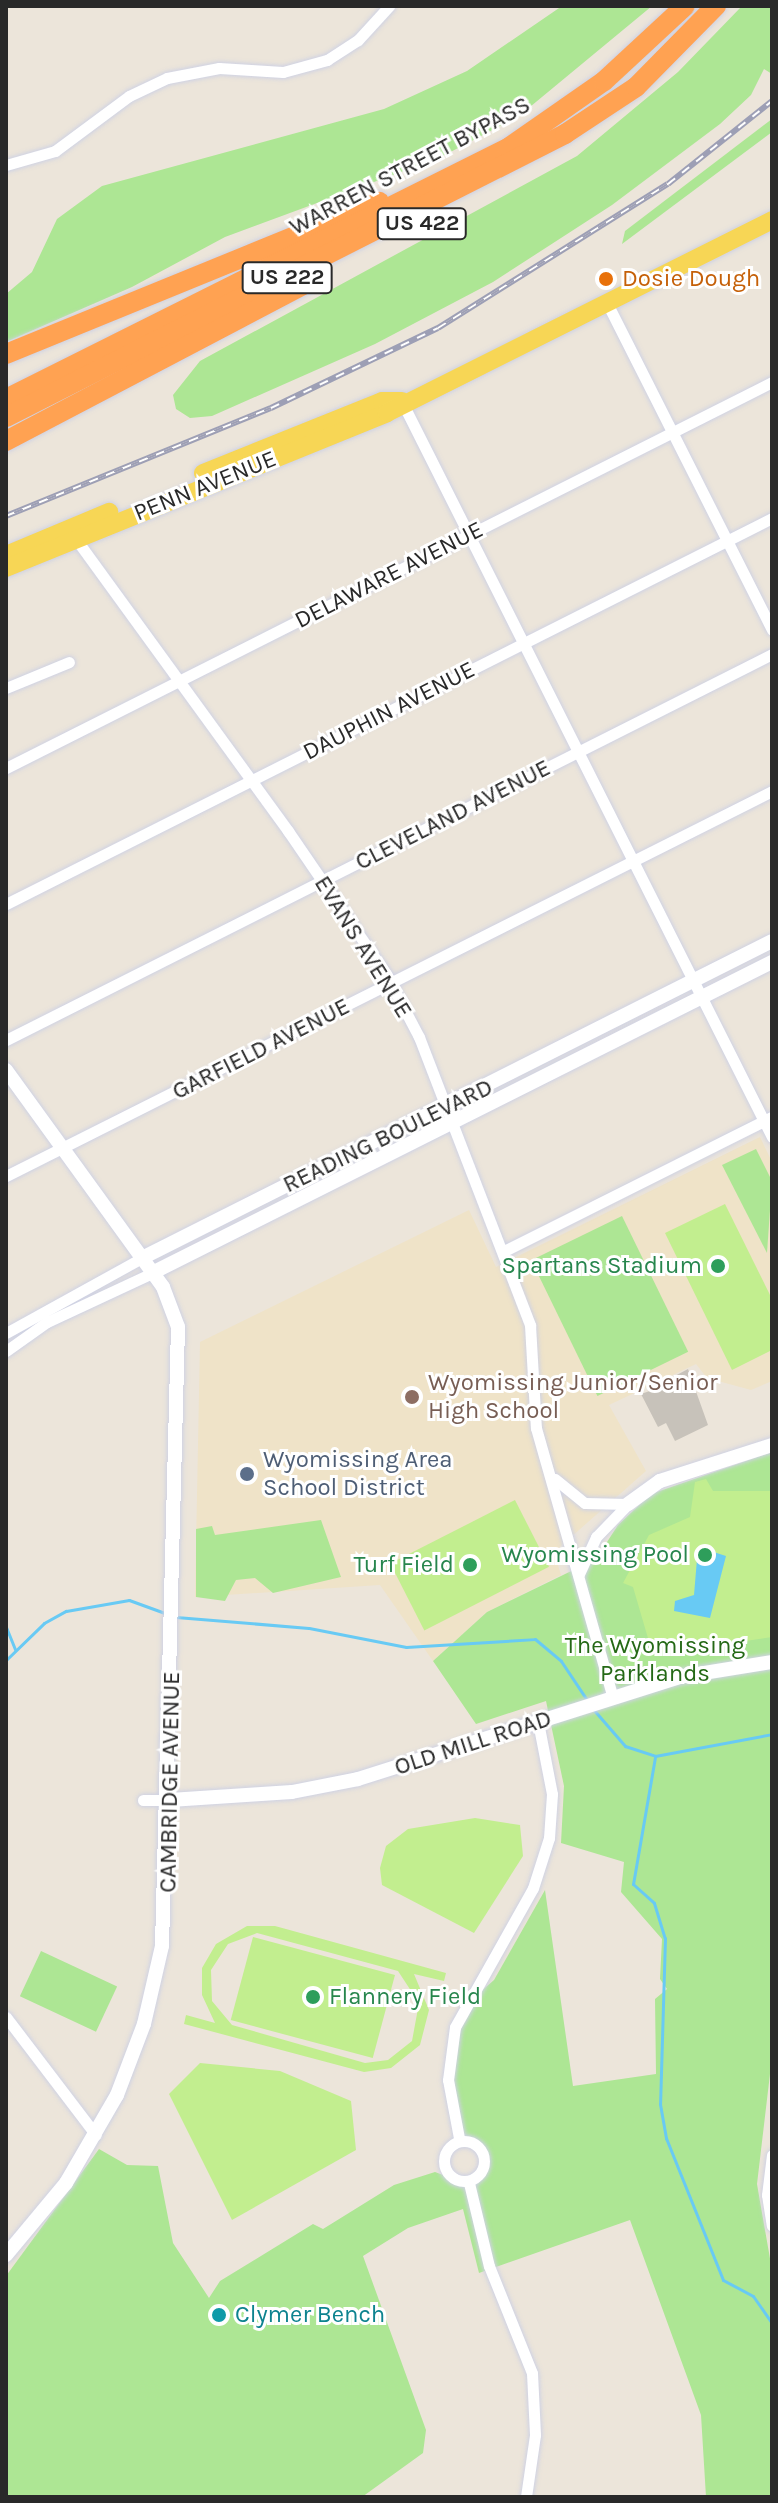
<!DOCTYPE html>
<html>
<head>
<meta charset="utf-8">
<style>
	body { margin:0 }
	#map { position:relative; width:778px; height:2503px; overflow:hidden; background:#ece5da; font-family:Karla,sans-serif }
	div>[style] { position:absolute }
	.education>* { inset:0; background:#efe3c8 }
	.green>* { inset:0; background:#ade694; transform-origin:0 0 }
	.pitch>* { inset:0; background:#c2ee8f; transform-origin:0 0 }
	.water>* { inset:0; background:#68caf4 }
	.stream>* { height:3px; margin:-1.5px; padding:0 1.5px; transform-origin:1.5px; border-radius:1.5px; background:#68caf4 }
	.building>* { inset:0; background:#c7c2ba }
	.roads { filter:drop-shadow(0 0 2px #cfd2e3) drop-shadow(0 0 2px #cfd2e3) }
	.minor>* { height:11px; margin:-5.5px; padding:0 5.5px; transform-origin:5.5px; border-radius:5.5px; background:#fff }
	.minor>.ring { margin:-5.5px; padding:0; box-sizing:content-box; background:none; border:11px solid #fff; border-radius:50% }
	.tertiary>* { height:14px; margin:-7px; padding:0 7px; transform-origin:7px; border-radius:7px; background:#fff }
	.primary>* { height:18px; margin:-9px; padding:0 9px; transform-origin:9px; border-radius:9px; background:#f7d655 }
	.motorway>* { height:20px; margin:-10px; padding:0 10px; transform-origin:10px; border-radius:10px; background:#ffa252 }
	.rail>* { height:6px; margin-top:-3px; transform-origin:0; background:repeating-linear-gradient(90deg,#fff 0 9px,#9d9fb5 0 18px); box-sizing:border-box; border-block:2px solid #9d9fb5 }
	.dots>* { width:22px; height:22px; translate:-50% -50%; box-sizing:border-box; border:4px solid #fff; border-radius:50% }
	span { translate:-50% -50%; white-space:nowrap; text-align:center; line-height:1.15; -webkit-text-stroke:6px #fff; paint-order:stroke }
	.shield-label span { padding:2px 6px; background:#fff; border:2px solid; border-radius:6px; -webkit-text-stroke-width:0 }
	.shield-label { font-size:22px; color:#292929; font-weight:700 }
	.street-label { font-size:24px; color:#292929 }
	.food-label { font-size:24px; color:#c56008 }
	.left { translate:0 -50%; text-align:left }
	.leisure-label { font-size:24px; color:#27864d }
	.right { translate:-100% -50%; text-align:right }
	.education-label { font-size:24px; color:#785e54 }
	.service-label { font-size:24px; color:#4e5e75 }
	.park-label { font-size:24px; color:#256916 }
	.culture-label { font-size:24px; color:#0d838f }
	.frame { position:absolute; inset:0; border:8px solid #292929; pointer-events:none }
</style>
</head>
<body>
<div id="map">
	<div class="education">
		<div style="clip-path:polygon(760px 1137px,772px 1162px,772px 1381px,751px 1390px,707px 1378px,696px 1364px,609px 1405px,646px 1471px,554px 1552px,561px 1575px,487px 1612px,433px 1661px,380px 1585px,195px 1597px,200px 1342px,469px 1210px,496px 1267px)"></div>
	</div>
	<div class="green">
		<div style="clip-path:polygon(562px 6px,652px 6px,519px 116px,439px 158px,225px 237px,132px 287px,6px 342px,6px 294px,32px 272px,57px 219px,102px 186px,384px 109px,467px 71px)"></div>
		<div style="clip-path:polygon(742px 6px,772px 6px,772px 74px,764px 69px,751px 95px,720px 124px,612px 205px,493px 282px,375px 344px,212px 416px,190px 418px,176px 409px,173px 395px,200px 361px,577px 156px,678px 72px)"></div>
		<div style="clip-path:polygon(772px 119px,772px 132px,622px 244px,625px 231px)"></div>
		<div style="clip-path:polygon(756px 1149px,772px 1181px,767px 1253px,722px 1165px)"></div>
		<div style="left:622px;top:1216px;width:151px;height:101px;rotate:64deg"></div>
		<div style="clip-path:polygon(772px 1452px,772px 2057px,757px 2184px,772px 2270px,772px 2497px,706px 2497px,701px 2415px,630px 2220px,479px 2273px,463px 2209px,408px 2228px,363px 2256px,426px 2430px,423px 2453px,362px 2497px,6px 2497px,6px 2276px,99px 2149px,127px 2165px,158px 2166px,173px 2243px,209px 2298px,220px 2281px,313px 2224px,323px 2229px,394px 2185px,435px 2172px,462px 2182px,475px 2180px,483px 2155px,459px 2138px,448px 2080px,464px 2006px,494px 1980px,545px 1890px,573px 2086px,656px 2074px,655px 1999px,667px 1989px,660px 1979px,662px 1939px,621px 1892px,624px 1862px,561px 1843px,564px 1786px,546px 1701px,476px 1724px,433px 1661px,487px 1612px,596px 1559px,618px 1525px,651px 1494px)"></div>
		<div style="clip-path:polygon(321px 1520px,341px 1577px,273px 1593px,255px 1578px,236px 1580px,225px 1601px,196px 1597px,196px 1529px,212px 1526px,215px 1535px)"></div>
		<div style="left:41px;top:1951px;width:84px;height:50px;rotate:25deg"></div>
	</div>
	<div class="pitch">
		<div style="clip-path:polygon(725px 1204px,772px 1299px,772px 1350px,732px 1370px,665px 1233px)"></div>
		<div style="clip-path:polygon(706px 1479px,713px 1491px,772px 1491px,772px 1637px,665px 1653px,650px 1645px,633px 1587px,623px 1583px,649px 1535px,690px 1517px,695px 1482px)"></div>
		<div style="left:515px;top:1500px;width:75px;height:140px;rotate:63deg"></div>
		<div style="clip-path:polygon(475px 1818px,520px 1825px,523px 1856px,474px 1933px,382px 1885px,380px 1868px,386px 1846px,408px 1829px)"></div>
		<div style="clip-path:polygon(evenodd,247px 1926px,275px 1926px,446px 1973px,444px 1981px,414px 1974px,429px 2010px,420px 2045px,391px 2068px,364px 2072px,184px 2024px,186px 2015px,215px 2023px,202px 1995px,202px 1968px,216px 1944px,247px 1926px,257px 1933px,398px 1971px,419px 2003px,412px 2041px,388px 2060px,365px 2063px,232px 2025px,212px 2001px,211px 1970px,228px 1944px,257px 1933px)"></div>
		<div style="left:253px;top:1937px;width:147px;height:86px;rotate:15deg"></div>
		<div style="clip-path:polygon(200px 2063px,280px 2071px,351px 2101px,356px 2150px,232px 2220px,169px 2094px)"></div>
	</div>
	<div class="water">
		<div style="clip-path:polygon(698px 1547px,726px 1556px,710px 1618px,674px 1611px,675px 1601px,694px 1595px)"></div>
	</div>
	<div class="stream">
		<div style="left:176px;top:1617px;width:133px;rotate:4.7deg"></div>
		<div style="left:309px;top:1628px;width:99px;rotate:11.1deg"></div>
		<div style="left:406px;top:1647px;width:129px;rotate:-3.5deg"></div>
		<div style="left:535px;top:1639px;width:34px;rotate:40deg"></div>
		<div style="left:561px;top:1661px;width:47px;rotate:56.3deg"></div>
		<div style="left:6px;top:1627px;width:24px;rotate:68deg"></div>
		<div style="left:6px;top:1660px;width:53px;rotate:-44.2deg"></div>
		<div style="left:44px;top:1623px;width:25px;rotate:-29deg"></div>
		<div style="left:66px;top:1611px;width:64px;rotate:-9.9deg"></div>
		<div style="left:129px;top:1600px;width:38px;rotate:20deg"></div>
		<div style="left:593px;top:1709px;width:49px;rotate:49.1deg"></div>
		<div style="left:625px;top:1746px;width:32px;rotate:18deg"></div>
		<div style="left:655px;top:1756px;width:119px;rotate:-10.6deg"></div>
		<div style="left:655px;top:1757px;width:129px;rotate:99.8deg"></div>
		<div style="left:633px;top:1884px;width:28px;rotate:42deg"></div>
		<div style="left:654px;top:1903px;width:37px;rotate:73deg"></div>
		<div style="left:665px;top:1938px;width:166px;rotate:91.7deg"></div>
		<div style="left:660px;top:2104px;width:35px;rotate:80deg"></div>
		<div style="left:666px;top:2138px;width:153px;rotate:68.1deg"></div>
		<div style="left:723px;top:2280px;width:34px;rotate:28deg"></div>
		<div style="left:753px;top:2296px;width:33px;rotate:55deg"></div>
	</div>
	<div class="building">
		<div style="clip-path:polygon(688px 1369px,708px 1425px,675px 1441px,666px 1423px,658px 1427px,641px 1394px,676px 1382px,673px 1377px)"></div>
	</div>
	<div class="roads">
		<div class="minor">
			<div style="left:6px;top:165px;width:51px;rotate:-15.9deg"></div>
			<div style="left:55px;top:151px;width:92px;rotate:-36.6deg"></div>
			<div style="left:129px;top:96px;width:42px;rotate:-25.3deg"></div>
			<div style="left:167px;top:78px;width:53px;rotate:-10.9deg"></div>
			<div style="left:219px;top:68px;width:64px;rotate:3.6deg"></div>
			<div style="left:283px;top:72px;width:46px;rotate:-15.3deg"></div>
			<div style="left:327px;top:60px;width:37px;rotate:-33deg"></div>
			<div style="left:358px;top:40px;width:46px;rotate:-47.6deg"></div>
			<div style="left:607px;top:303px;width:366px;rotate:63.2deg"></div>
			<div style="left:402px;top:402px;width:823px;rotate:63.28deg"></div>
			<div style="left:73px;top:535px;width:366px;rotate:54deg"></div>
			<div style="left:288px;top:831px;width:173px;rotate:55.6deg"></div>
			<div style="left:386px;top:974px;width:71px;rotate:62.4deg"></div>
			<div style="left:419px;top:1037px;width:309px;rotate:68.9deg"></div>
			<div style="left:530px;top:1325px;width:103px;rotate:86.7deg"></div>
			<div style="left:536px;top:1428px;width:281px;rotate:74.1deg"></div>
			<div style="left:6px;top:688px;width:68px;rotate:-22.4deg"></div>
			<div style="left:6px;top:768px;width:858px;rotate:-26.74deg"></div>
			<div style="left:6px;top:904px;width:858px;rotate:-26.74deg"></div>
			<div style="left:6px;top:1040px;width:858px;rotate:-26.74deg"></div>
			<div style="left:6px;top:1176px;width:857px;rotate:-26.68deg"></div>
			<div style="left:504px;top:1251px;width:300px;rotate:-26.6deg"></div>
			<div style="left:6px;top:1333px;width:153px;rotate:-28.9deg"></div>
			<div style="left:6px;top:1351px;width:50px;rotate:-35.3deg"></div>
			<div style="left:47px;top:1322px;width:116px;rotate:-25deg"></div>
			<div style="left:555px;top:1479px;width:38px;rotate:39deg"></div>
			<div style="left:585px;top:1503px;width:43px;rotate:1.3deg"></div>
			<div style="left:579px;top:1574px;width:41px;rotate:-65.3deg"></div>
			<div style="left:596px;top:1537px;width:46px;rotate:-45.9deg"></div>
			<div style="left:143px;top:1800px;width:27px"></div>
			<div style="left:6px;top:2017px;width:148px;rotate:52.7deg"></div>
			<div style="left:459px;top:2138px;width:59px;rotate:-100.7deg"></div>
			<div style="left:448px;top:2080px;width:53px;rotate:-82.5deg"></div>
			<div style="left:455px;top:2027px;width:159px;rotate:-60.7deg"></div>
			<div style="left:533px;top:1888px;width:52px;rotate:-72.3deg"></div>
			<div style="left:549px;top:1838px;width:44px;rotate:-86.1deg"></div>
			<div style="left:552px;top:1794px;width:73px;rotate:-101deg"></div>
			<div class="ring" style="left:444px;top:2141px;width:29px;height:29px"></div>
			<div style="left:772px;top:2155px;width:40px;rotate:97.1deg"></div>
			<div style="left:767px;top:2195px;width:31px;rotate:81deg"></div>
			<div style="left:469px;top:2183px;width:85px;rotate:76.5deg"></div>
			<div style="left:489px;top:2266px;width:115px;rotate:68.1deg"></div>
			<div style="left:532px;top:2373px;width:62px;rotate:87.2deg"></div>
			<div style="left:535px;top:2435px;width:63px;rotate:98.3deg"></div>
		</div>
		<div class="tertiary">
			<div style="left:6px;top:1070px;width:268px;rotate:54.1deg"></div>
			<div style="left:163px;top:1287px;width:43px;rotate:69.4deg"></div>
			<div style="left:178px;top:1327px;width:619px;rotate:91.48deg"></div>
			<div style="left:162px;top:1946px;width:80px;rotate:103deg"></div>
			<div style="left:144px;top:2024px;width:76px;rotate:110.8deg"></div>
			<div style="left:117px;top:2095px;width:102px;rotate:120.1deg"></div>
			<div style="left:66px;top:2183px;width:94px;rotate:129.8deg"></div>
			<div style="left:140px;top:1259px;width:707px;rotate:-26.71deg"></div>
			<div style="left:152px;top:1273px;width:694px;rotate:-26.64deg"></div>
			<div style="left:628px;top:1504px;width:39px;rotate:-36deg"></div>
			<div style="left:660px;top:1481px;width:118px;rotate:-17.8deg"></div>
			<div style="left:170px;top:1800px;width:122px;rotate:-3.8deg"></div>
			<div style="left:292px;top:1792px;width:67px;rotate:-11.1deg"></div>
			<div style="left:358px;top:1779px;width:337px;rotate:-17.6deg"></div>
			<div style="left:679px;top:1677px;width:94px;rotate:-9.2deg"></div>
		</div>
		<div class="primary">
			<div style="left:203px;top:473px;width:193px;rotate:-21.9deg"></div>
			<div style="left:382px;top:401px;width:20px"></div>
			<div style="left:6px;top:555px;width:112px;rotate:-22.7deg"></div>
			<div style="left:6px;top:568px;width:411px;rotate:-22.1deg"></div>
			<div style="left:387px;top:413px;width:431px;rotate:-26.6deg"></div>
		</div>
		<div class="motorway">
			<div style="left:6px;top:354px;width:403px;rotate:-22.2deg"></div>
			<div style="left:6px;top:399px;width:561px;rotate:-26.57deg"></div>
			<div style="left:508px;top:148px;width:117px;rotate:-34.9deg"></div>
			<div style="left:604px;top:81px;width:110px;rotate:-42.8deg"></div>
			<div style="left:6px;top:417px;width:627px;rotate:-26.85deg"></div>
			<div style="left:565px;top:134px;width:85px;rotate:-33.5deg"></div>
			<div style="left:636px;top:87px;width:114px;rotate:-45.4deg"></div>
			<div style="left:6px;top:441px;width:347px;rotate:-27.7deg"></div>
		</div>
	</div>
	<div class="rail">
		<div style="left:6px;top:516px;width:286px;rotate:-22.2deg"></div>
		<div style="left:271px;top:408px;width:185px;rotate:-25.6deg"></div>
		<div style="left:438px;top:328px;width:271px;rotate:-32.1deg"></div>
		<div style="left:668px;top:184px;width:133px;rotate:-38.6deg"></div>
	</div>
	<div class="dots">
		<div style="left:606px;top:279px;background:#e8710a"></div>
		<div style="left:718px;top:1266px;background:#2e9e5b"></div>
		<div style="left:412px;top:1397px;background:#8d6e63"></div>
		<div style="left:247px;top:1474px;background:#5c6f8a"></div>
		<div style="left:705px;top:1555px;background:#2e9e5b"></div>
		<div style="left:470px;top:1565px;background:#2e9e5b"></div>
		<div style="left:313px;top:1997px;background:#2e9e5b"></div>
		<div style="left:219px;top:2315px;background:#0f9aa8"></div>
	</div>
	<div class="shield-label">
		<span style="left:422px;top:224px">US 422</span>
		<span style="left:287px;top:278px">US 222</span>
	</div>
	<div class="street-label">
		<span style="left:410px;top:166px;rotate:-28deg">WARREN STREET BYPASS</span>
		<span style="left:205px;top:486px;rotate:-22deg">PENN AVENUE</span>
		<span style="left:389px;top:575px;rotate:-27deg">DELAWARE AVENUE</span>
		<span style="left:389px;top:711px;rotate:-27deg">DAUPHIN AVENUE</span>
		<span style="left:453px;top:815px;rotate:-27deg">CLEVELAND AVENUE</span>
		<span style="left:363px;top:947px;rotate:58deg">EVANS AVENUE</span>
		<span style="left:261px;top:1049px;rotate:-27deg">GARFIELD AVENUE</span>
		<span style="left:388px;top:1136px;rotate:-26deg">READING BOULEVARD</span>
		<span style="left:473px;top:1743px;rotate:-18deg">OLD MILL ROAD</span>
		<span style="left:170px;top:1782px;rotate:-89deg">CAMBRIDGE AVENUE</span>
	</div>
	<div class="food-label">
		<span class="left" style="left:622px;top:279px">Dosie Dough</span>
	</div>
	<div class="leisure-label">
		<span class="right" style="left:702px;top:1266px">Spartans Stadium</span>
		<span class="right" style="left:689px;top:1555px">Wyomissing Pool</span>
		<span class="right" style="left:454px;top:1565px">Turf Field</span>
		<span class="left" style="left:329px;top:1997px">Flannery Field</span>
	</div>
	<div class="education-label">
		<span class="left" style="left:428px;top:1397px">Wyomissing Junior/Senior<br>High School</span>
	</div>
	<div class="service-label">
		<span class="left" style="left:263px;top:1474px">Wyomissing Area<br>School District</span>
	</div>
	<div class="park-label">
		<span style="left:655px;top:1660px">The Wyomissing<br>Parklands</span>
	</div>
	<div class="culture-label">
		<span class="left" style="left:235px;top:2315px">Clymer Bench</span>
	</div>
	<div class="frame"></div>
</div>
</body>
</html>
